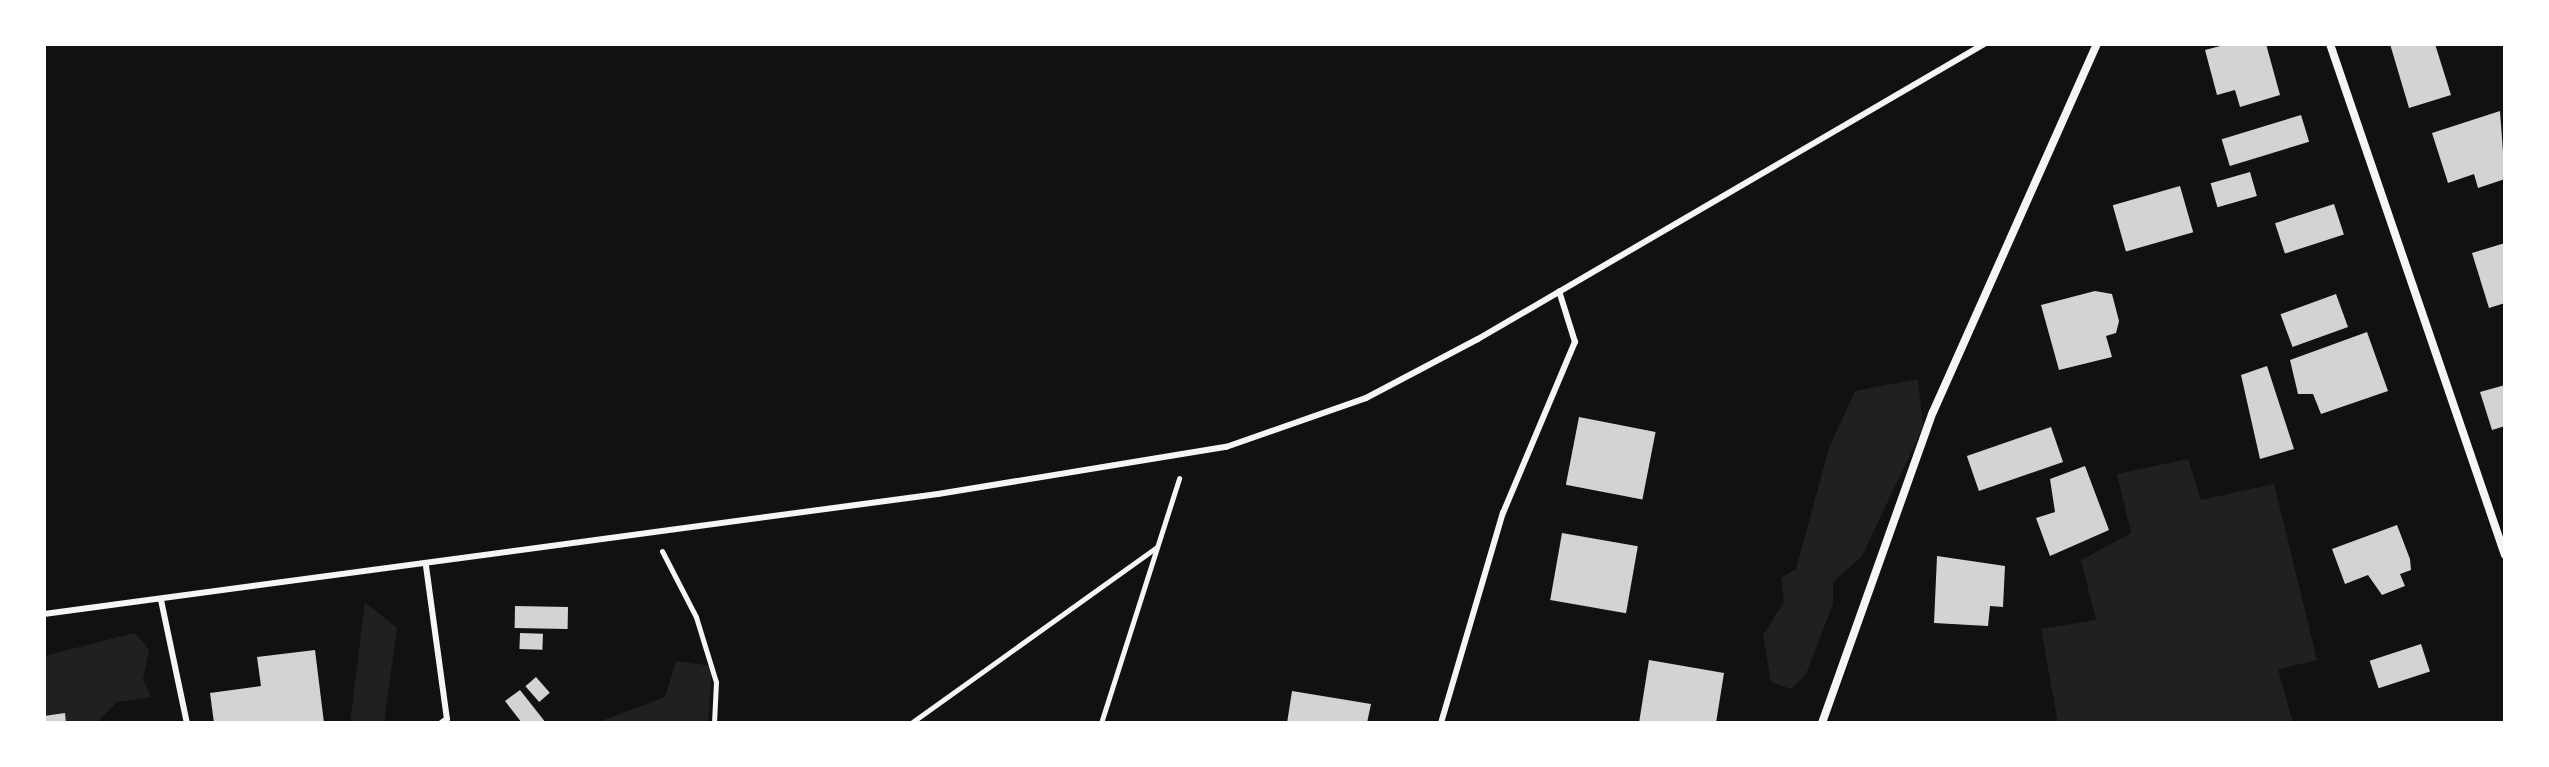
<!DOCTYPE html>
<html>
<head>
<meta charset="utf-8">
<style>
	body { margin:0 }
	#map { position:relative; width:2549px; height:767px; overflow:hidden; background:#111; font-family:"Source Serif 4",serif }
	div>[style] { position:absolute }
	.green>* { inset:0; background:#202020 }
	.building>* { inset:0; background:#d3d3d3; transform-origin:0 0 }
	.path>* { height:5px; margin:-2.5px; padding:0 2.5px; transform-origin:2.5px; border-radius:2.5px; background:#f5f5f5 }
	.service>* { height:6px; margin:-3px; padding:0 3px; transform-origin:3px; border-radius:3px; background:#f5f5f5 }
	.minor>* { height:8px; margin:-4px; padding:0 4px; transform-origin:4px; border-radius:4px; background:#f5f5f5 }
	span { translate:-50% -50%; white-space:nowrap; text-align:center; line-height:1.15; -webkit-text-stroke:6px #fff; paint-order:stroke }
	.frame { position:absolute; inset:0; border:46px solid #fff; pointer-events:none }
</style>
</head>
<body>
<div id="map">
	<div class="green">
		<div style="clip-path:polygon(1918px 379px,1923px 427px,1862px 556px,1833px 582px,1833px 604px,1806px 674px,1791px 689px,1771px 682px,1763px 635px,1784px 602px,1781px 578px,1796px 569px,1829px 448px,1855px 391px)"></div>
		<div style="clip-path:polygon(2188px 459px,2201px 500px,2274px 484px,2317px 660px,2278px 669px,2293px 723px,2058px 723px,2041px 629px,2096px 620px,2081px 560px,2131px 533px,2117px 474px)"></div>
		<div style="clip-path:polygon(365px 602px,397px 628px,384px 723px,350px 723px)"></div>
		<div style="clip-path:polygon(134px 633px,149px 649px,143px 679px,151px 697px,117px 702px,96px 723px,44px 723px,44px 656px)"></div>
		<div style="clip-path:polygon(676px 661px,712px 666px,708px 723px,596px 723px,665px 697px)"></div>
	</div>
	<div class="building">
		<div style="clip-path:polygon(2228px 44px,2266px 44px,2280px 95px,2240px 107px,2235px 90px,2217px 95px,2205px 50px)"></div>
		<div style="clip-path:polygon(2390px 44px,2435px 44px,2451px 95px,2409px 108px)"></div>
		<div style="clip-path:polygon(2500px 111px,2505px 179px,2478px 188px,2474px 174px,2448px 183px,2432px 133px)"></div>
		<div style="left:2301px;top:115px;width:28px;height:83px;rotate:73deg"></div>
		<div style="left:2250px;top:172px;width:25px;height:41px;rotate:74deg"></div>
		<div style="left:2180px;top:186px;width:48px;height:70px;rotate:74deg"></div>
		<div style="left:2334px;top:204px;width:32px;height:62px;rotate:72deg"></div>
		<div style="clip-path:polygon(2505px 243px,2505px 303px,2489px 308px,2472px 253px)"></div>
		<div style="clip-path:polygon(2095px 291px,2112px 294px,2119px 321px,2116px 333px,2106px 336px,2112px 357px,2059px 370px,2041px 305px)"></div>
		<div style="left:2336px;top:294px;width:35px;height:59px;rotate:70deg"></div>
		<div style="clip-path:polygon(2367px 332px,2388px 391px,2321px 414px,2313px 394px,2298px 394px,2290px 360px)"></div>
		<div style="clip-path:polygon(2267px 366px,2294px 449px,2260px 459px,2241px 375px)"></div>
		<div style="clip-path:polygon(2505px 385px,2505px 426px,2492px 430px,2480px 392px)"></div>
		<div style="left:1579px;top:417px;width:78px;height:69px;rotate:11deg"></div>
		<div style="left:2051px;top:427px;width:37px;height:89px;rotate:71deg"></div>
		<div style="clip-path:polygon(2085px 466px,2109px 530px,2050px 556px,2036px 518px,2055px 512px,2050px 479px)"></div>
		<div style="clip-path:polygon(2397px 525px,2410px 559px,2411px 570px,2400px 574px,2405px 586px,2382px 595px,2368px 575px,2345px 584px,2332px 549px)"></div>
		<div style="left:1562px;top:533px;width:77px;height:68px;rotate:10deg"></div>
		<div style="clip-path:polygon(1937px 556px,2005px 566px,2003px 607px,1990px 606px,1988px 626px,1934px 623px)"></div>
		<div style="left:515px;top:606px;width:53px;height:22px;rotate:1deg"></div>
		<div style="left:520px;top:633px;width:23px;height:16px;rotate:2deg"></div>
		<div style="left:2421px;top:644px;width:29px;height:54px;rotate:72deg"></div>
		<div style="clip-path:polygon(315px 650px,324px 723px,214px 723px,210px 693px,261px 686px,257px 657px)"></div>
		<div style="clip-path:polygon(1649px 660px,1724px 673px,1716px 723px,1639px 723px)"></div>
		<div style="left:536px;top:677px;width:21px;height:14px;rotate:49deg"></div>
		<div style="clip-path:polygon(520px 690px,546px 723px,522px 723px,505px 701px)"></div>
		<div style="clip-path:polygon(1292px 691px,1371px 704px,1367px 723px,1287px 723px)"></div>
		<div style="clip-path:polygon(65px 713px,66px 723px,44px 723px,44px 716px)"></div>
	</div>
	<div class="path">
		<div style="left:662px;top:551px;width:74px;rotate:62.7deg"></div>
		<div style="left:696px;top:617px;width:68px;rotate:72.9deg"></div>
		<div style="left:716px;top:682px;width:41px;rotate:92.8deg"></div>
		<div style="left:911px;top:723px;width:302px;rotate:-35.6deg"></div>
		<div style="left:1101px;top:723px;width:257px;rotate:-72.3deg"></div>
	</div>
	<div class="service">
		<div style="left:426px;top:566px;width:154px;rotate:82.2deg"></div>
		<div style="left:447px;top:719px;width:7px;rotate:146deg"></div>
		<div style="left:161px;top:600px;width:126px;rotate:78.1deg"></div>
		<div style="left:44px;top:614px;width:902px;rotate:-7.65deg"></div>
		<div style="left:938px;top:494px;width:292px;rotate:-9.3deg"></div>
		<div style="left:1226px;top:447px;width:148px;rotate:-19.3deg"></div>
		<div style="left:1366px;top:398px;width:127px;rotate:-27.8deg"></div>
		<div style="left:1478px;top:339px;width:586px;rotate:-30.24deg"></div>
		<div style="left:1441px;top:723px;width:219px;rotate:-73.6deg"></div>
		<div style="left:1503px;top:513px;width:186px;rotate:-67.2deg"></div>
		<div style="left:1575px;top:342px;width:53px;rotate:-107.4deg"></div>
	</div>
	<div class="minor">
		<div style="left:2330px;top:44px;width:540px;rotate:71.1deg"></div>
		<div style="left:1822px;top:723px;width:330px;rotate:-70.4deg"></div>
		<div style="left:1933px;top:412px;width:403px;rotate:-66deg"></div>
	</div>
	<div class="frame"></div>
</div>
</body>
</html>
